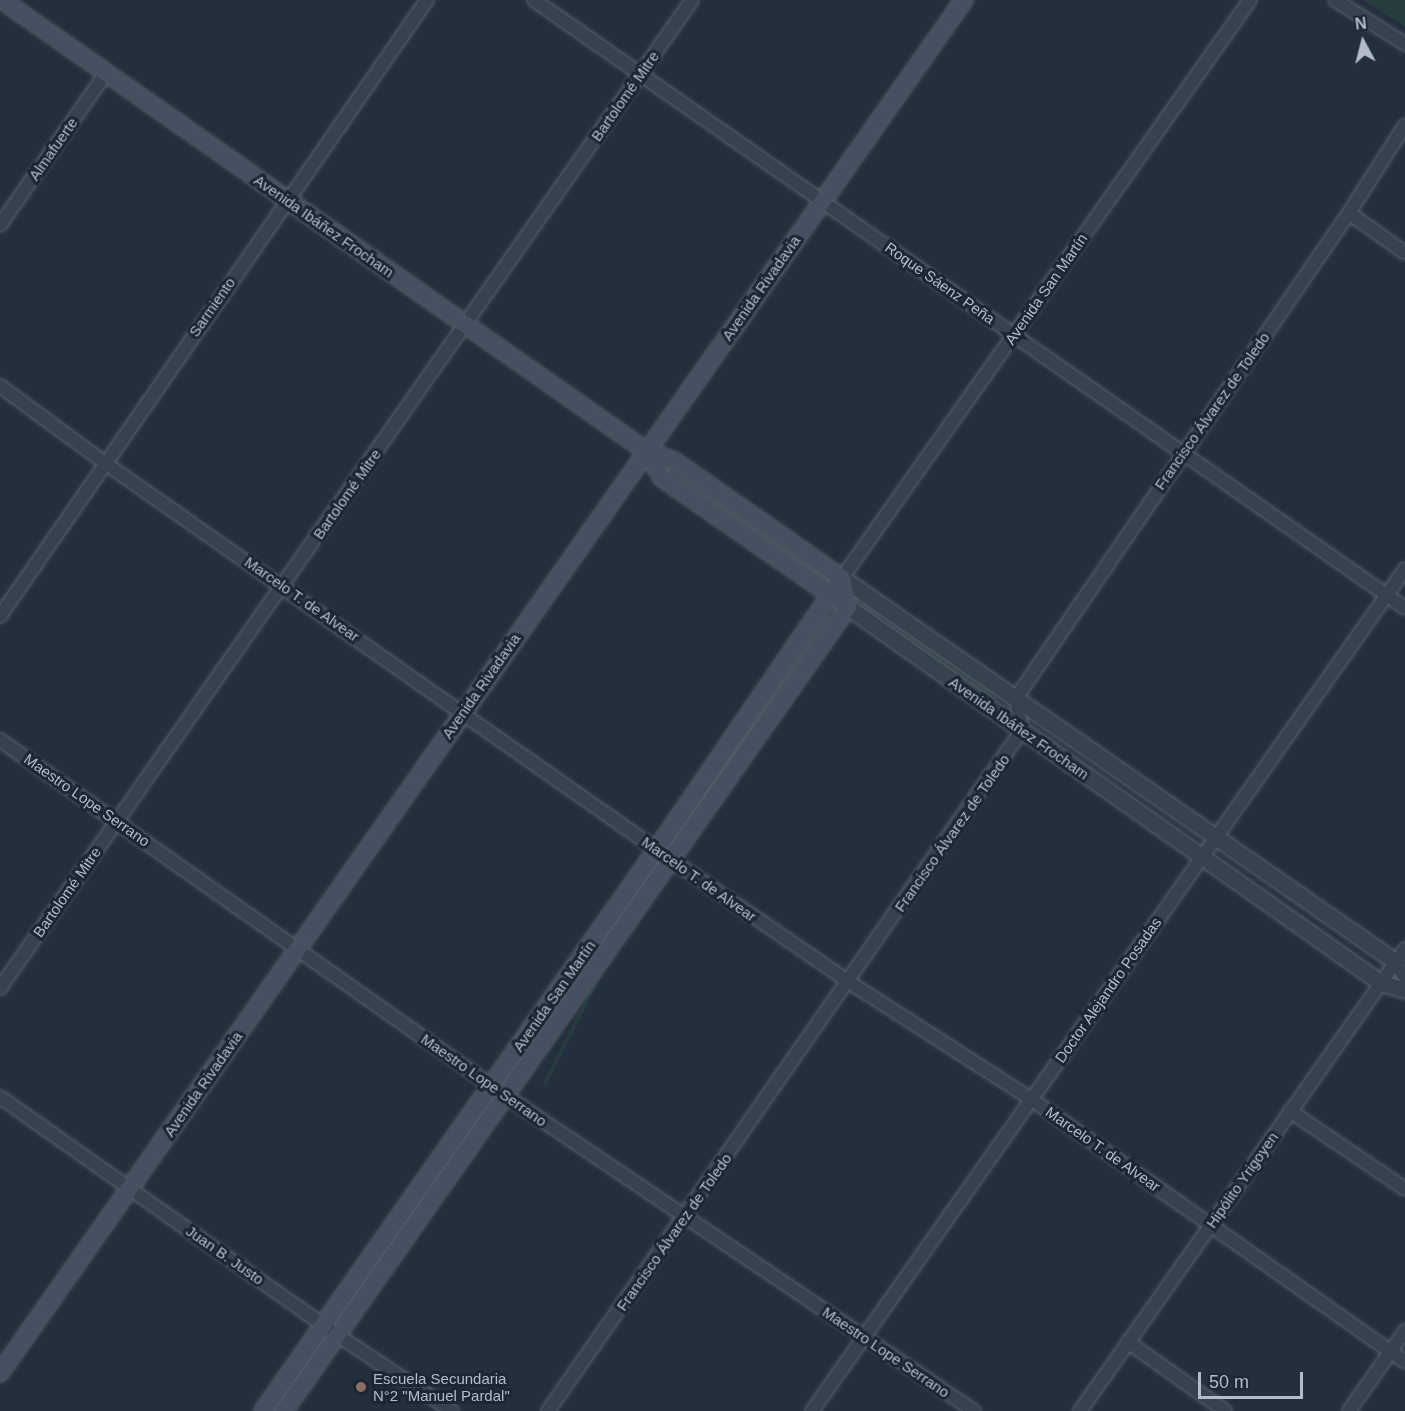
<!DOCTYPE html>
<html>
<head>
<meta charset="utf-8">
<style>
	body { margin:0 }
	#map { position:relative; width:1405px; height:1411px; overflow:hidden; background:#242f3e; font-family:Arial,sans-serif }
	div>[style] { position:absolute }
	.green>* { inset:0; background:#263c3f; transform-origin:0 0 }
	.roads { filter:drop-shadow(0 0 2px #565f6c) drop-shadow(0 0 2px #565f6c) }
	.minor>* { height:12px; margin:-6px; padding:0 6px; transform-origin:6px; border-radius:6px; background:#38414e }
	.tertiary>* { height:15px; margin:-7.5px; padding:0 7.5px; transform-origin:7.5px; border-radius:7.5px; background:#38414e }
	.secondary>* { height:16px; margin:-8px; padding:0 8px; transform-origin:8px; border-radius:8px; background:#465061 }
	.dots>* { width:16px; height:16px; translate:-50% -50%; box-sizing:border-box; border:3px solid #1d2633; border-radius:50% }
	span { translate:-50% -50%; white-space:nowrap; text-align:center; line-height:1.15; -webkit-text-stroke:6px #1d2633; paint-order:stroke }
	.street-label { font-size:15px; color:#b4bcc9 }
	.poi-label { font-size:15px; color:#b4bcc9 }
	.left { translate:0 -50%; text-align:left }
	.north { position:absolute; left:1333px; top:12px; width:60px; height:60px; -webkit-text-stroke:4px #1d2633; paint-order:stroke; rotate:353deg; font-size:16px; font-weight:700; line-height:24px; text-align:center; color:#b4bcc9 }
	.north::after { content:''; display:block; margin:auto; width:21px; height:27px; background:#b4bcc9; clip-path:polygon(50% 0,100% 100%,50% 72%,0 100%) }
	.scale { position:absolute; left:1198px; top:1372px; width:105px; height:27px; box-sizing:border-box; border:3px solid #b4bcc9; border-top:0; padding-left:8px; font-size:18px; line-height:21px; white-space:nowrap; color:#b4bcc9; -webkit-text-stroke:4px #1d2633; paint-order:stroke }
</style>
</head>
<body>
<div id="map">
	<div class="green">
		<div style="clip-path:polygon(1363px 0,1405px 0,1405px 27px)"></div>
		<div style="clip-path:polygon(700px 496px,714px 497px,827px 576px,821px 584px)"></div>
		<div style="left:864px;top:599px;width:167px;height:11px;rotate:35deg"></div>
		<div style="clip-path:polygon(827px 616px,830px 618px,687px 823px,683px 820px)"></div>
		<div style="left:656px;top:861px;width:4px;height:250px;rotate:27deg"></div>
		<div style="clip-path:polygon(485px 1105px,488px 1107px,345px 1312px,341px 1309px)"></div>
	</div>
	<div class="roads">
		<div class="minor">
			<div style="left:534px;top:0;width:1062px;rotate:34.92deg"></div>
			<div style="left:1335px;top:0;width:83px;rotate:32.2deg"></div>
			<div style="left:1349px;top:213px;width:69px;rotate:35.5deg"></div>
			<div style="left:0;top:225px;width:185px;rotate:-55.1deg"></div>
			<div style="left:0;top:386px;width:130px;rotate:36.3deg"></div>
			<div style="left:105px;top:463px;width:694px;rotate:35.02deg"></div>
			<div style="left:673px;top:861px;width:214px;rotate:34.5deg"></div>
			<div style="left:849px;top:982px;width:216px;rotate:32.7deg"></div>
			<div style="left:1031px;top:1099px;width:457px;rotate:35.1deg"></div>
			<div style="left:842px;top:578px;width:707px;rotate:-54.78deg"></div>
			<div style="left:0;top:616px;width:750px;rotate:-55.27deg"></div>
			<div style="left:0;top:740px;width:619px;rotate:35.13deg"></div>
			<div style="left:506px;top:1096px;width:564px;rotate:33.94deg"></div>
			<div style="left:0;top:988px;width:1206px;rotate:-54.99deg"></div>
			<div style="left:0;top:1097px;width:411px;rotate:35.2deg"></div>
			<div style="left:336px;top:1334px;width:139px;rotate:33.6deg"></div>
			<div style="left:1290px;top:1111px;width:139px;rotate:34.1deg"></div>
			<div style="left:1128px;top:1342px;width:119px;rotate:35.4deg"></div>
			<div style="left:548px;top:1411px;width:830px;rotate:-55.16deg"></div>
			<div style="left:1022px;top:730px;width:33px;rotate:-101deg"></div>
			<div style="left:1016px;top:698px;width:588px;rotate:-55.53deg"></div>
			<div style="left:1349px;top:213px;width:104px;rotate:-57.5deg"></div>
			<div style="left:812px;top:1411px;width:1030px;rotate:-54.84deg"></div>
			<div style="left:1080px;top:1411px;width:565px;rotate:-54.88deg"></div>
			<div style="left:1349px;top:1411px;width:98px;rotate:-55deg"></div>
		</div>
		<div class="tertiary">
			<div style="left:842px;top:578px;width:674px;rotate:34.73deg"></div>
			<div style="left:1396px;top:962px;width:16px;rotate:55deg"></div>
			<div style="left:848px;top:607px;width:652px;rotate:35.2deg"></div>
			<div style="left:1381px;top:983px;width:25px;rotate:16deg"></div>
		</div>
		<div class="secondary">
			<div style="left:2px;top:0;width:786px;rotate:35deg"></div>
			<div style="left:646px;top:451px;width:30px;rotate:20deg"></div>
			<div style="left:674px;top:461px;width:205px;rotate:34.9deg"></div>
			<div style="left:646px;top:451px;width:31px;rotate:59deg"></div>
			<div style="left:662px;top:478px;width:214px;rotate:34.7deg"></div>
			<div style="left:0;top:1373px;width:1678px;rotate:-54.93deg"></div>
			<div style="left:263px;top:1411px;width:686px;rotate:-54.97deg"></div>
			<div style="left:657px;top:849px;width:328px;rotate:-55.7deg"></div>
			<div style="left:284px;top:1411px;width:982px;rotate:-54.95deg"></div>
			<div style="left:848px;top:607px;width:30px;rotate:-102deg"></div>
		</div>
	</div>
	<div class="dots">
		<div style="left:361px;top:1387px;background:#8d6e63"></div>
	</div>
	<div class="street-label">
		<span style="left:625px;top:96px;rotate:-55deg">Bartolomé Mitre</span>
		<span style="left:53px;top:149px;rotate:-55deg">Almafuerte</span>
		<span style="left:324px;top:226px;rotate:35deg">Avenida Ibáñez Frocham</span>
		<span style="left:940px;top:283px;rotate:35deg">Roque Sáenz Peña</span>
		<span style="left:761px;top:288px;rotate:-55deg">Avenida Rivadavia</span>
		<span style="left:1046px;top:289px;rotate:-55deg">Avenida San Martín</span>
		<span style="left:212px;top:307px;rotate:-55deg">Sarmiento</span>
		<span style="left:1212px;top:411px;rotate:-55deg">Francisco Álvarez de Toledo</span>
		<span style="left:347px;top:494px;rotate:-55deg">Bartolomé Mitre</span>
		<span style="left:302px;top:599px;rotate:35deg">Marcelo T. de Alvear</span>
		<span style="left:481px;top:686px;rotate:-55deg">Avenida Rivadavia</span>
		<span style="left:1019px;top:728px;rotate:35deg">Avenida Ibáñez Frocham</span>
		<span style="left:87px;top:800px;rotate:35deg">Maestro Lope Serrano</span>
		<span style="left:952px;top:833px;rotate:-55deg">Francisco Álvarez de Toledo</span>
		<span style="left:699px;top:879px;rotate:35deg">Marcelo T. de Alvear</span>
		<span style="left:67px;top:892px;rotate:-55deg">Bartolomé Mitre</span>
		<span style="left:1108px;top:990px;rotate:-55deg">Doctor Alejandro Posadas</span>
		<span style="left:554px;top:996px;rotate:-55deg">Avenida San Martín</span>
		<span style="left:484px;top:1080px;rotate:35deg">Maestro Lope Serrano</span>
		<span style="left:203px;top:1084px;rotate:-55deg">Avenida Rivadavia</span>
		<span style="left:1103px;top:1149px;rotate:35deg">Marcelo T. de Alvear</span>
		<span style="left:1242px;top:1180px;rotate:-55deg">Hipólito Yrigoyen</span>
		<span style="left:674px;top:1232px;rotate:-55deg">Francisco Álvarez de Toledo</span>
		<span style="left:225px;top:1255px;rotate:35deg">Juan B. Justo</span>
		<span style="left:886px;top:1352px;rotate:34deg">Maestro Lope Serrano</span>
	</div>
	<div class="poi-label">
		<span class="left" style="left:373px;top:1387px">Escuela Secundaria<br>N°2 "Manuel Pardal"</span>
	</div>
	<div class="north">N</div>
	<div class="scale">50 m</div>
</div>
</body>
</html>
